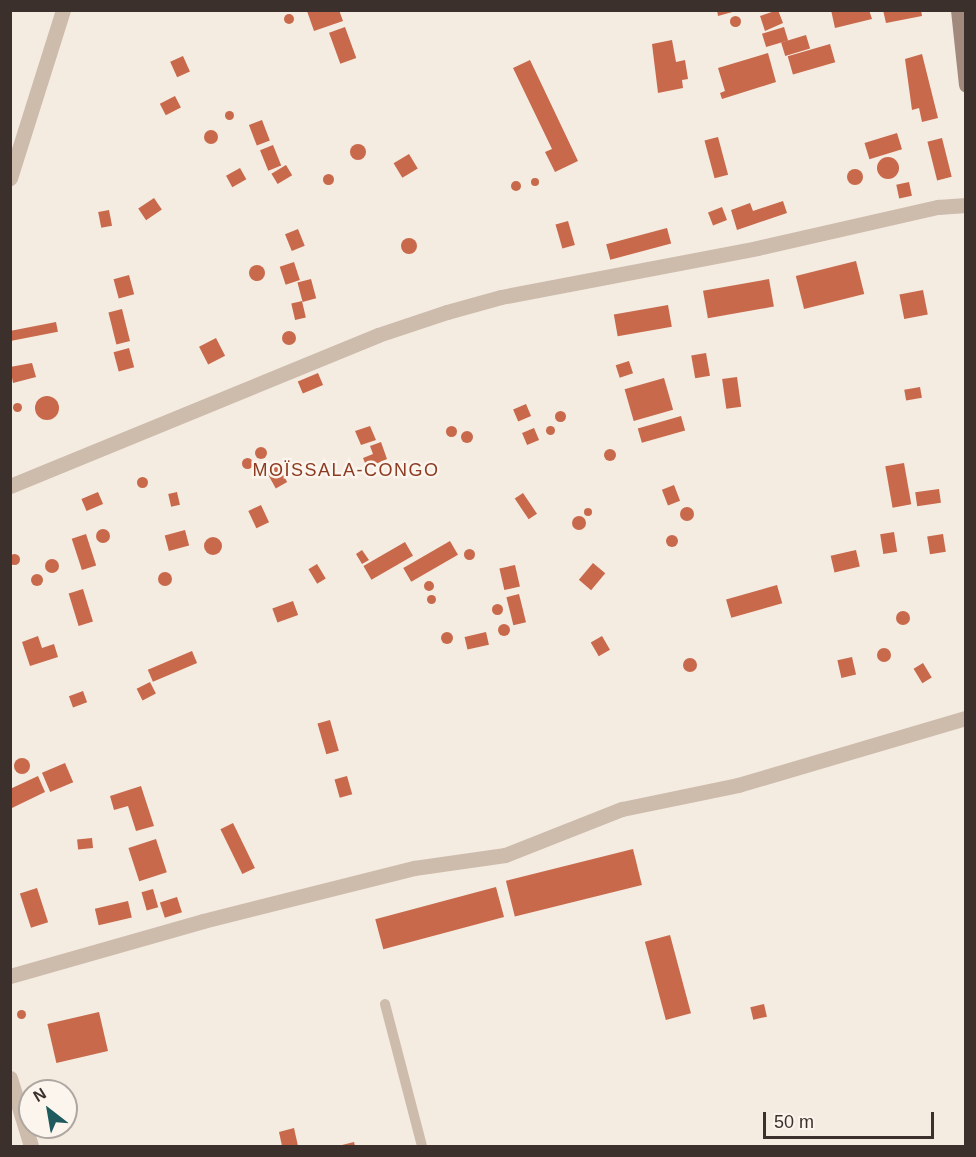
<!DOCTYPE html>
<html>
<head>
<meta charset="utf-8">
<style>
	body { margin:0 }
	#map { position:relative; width:976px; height:1157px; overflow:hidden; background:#f4ebe1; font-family:Arial,sans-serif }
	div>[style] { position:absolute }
	.building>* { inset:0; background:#c8694b; transform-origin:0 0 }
	.round { border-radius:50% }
	.lane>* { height:10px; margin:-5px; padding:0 5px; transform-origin:5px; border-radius:5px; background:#cdbbac }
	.street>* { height:15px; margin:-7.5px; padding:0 7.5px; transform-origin:7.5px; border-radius:7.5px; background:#cdbbac }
	.secondary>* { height:15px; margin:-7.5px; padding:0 7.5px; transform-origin:7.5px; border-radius:7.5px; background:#a18a7d }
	span { translate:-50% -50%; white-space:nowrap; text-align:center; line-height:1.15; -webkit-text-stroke:5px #fbf5ee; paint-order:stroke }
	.neighbourhood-label { font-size:18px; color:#8c3b22; letter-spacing:1.5px }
	.frame { position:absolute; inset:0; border:12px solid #3b302b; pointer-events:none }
	.north { position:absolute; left:18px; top:1079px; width:60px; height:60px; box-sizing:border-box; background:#fbf5ee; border:2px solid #aea6a0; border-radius:50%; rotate:329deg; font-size:16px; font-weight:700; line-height:24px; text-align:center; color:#3b302b }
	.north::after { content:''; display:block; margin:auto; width:21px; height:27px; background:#1f5a5e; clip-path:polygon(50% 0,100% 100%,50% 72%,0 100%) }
	.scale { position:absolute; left:763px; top:1112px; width:171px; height:27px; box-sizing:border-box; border:3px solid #3b302b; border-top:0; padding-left:8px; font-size:18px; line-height:21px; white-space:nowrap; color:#3b302b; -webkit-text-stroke:4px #fbf5ee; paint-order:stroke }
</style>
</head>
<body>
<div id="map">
	<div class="building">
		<div style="clip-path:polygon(339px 10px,343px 21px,314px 31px,307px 11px)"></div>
		<div style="clip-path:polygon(717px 10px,736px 10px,736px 11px,718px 16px)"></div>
		<div style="clip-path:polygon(778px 10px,783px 23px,765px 31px,760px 16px)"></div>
		<div style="clip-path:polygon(831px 10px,869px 10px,872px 19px,835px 28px)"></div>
		<div style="clip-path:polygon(883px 10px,921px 10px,922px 16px,886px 23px)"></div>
		<div class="round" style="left:284px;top:14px;width:10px;height:10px"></div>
		<div class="round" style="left:729.5px;top:15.5px;width:11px;height:11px"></div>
		<div style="left:345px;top:27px;width:33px;height:17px;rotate:70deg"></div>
		<div style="left:784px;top:27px;width:14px;height:23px;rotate:73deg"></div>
		<div style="left:806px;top:35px;width:14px;height:26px;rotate:73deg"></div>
		<div style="clip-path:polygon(672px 40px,676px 62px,685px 60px,688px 79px,682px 80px,683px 88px,658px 93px,652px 44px)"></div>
		<div style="left:830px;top:44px;width:19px;height:44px;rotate:74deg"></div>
		<div style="clip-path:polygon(768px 53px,776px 82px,722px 99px,720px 93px,725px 91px,718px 68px)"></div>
		<div style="clip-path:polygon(922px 54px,938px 118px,922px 122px,919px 108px,912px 110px,905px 59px)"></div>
		<div style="left:183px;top:56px;width:17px;height:14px;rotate:66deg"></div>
		<div style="clip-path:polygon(530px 60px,578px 161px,555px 172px,545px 152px,552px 149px,513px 68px)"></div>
		<div style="left:175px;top:96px;width:13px;height:17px;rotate:63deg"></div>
		<div class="round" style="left:224.5px;top:110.5px;width:9px;height:9px"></div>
		<div style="left:262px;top:120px;width:22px;height:14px;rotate:69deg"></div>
		<div class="round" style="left:204px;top:130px;width:14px;height:14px"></div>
		<div style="left:897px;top:133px;width:17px;height:34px;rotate:73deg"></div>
		<div style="left:718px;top:137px;width:39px;height:14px;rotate:75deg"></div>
		<div style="left:942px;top:138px;width:40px;height:15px;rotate:76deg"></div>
		<div class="round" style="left:350px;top:144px;width:16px;height:16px"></div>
		<div style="left:273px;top:145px;width:22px;height:14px;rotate:68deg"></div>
		<div style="left:409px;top:154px;width:17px;height:18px;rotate:59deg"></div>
		<div class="round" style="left:877px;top:157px;width:22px;height:22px"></div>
		<div style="left:286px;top:165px;width:12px;height:17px;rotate:59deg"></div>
		<div style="left:240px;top:168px;width:13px;height:16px;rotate:61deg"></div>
		<div class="round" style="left:847px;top:169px;width:16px;height:16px"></div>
		<div class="round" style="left:322.5px;top:173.5px;width:11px;height:11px"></div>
		<div class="round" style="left:531px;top:178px;width:8px;height:8px"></div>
		<div class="round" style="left:511px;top:181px;width:10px;height:10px"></div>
		<div style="left:909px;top:182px;width:14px;height:13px;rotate:78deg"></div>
		<div style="left:154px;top:198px;width:14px;height:19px;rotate:56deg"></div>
		<div style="clip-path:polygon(783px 201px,787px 213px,737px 230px,731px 210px,750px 203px,753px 211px)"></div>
		<div style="left:722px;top:207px;width:14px;height:15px;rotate:69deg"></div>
		<div style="left:109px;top:210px;width:16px;height:11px;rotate:79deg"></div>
		<div style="left:568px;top:221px;width:25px;height:13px;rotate:74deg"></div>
		<div style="left:667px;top:228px;width:16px;height:63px;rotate:75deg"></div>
		<div style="left:298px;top:229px;width:18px;height:14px;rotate:68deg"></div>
		<div class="round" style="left:401px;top:238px;width:16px;height:16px"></div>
		<div style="left:856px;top:261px;width:34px;height:62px;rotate:76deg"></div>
		<div style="left:294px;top:262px;width:19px;height:15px;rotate:72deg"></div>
		<div class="round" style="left:249px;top:265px;width:16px;height:16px"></div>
		<div style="left:129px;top:275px;width:20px;height:16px;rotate:75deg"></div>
		<div style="left:311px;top:279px;width:20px;height:14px;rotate:75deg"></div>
		<div style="left:769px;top:279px;width:28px;height:67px;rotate:80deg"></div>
		<div style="left:923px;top:290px;width:25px;height:24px;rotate:79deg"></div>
		<div style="left:302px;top:301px;width:17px;height:11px;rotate:77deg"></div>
		<div style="left:668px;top:305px;width:22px;height:55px;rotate:80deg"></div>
		<div style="left:122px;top:309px;width:33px;height:14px;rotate:76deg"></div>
		<div style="left:56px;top:322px;width:10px;height:47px;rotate:79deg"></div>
		<div class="round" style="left:282px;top:331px;width:14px;height:14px"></div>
		<div style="left:216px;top:338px;width:20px;height:19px;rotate:63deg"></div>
		<div style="left:129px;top:348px;width:20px;height:16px;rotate:75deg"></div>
		<div style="left:706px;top:353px;width:23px;height:15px;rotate:80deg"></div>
		<div style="left:629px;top:361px;width:13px;height:14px;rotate:72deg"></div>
		<div style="clip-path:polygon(32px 363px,36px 377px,13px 383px,10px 367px)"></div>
		<div style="left:318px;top:373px;width:13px;height:22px;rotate:67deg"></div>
		<div style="left:737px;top:377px;width:30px;height:15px;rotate:82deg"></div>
		<div style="left:664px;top:378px;width:33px;height:41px;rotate:74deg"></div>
		<div style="left:920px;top:387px;width:11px;height:16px;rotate:80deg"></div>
		<div class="round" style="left:35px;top:396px;width:24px;height:24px"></div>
		<div class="round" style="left:12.5px;top:402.5px;width:9px;height:9px"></div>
		<div style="left:526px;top:404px;width:13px;height:14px;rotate:67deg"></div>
		<div class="round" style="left:554.5px;top:410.5px;width:11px;height:11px"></div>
		<div style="left:681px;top:416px;width:15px;height:45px;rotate:74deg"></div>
		<div class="round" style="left:545.5px;top:425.5px;width:9px;height:9px"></div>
		<div class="round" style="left:445.5px;top:425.5px;width:11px;height:11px"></div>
		<div style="clip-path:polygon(370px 426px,376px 440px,361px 445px,355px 431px)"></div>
		<div style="left:534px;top:428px;width:13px;height:13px;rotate:67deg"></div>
		<div class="round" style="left:461px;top:431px;width:12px;height:12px"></div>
		<div style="clip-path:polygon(381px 442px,387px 459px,367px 468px,363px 458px,373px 454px,370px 446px)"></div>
		<div class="round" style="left:255px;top:447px;width:12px;height:12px"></div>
		<div class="round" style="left:604px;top:449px;width:12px;height:12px"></div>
		<div class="round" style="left:241.5px;top:457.5px;width:11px;height:11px"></div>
		<div style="left:276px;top:462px;width:23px;height:13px;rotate:61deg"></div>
		<div style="left:904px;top:463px;width:42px;height:19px;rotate:80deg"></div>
		<div class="round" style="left:136.5px;top:476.5px;width:11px;height:11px"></div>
		<div style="left:674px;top:485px;width:17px;height:13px;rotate:69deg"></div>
		<div style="left:939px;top:489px;width:14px;height:24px;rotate:82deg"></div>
		<div style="left:98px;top:492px;width:13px;height:18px;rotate:67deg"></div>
		<div style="left:177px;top:492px;width:13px;height:9px;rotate:77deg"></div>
		<div style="left:523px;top:493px;width:25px;height:10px;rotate:56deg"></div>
		<div style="left:261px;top:505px;width:19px;height:14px;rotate:65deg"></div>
		<div class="round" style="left:680px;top:507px;width:14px;height:14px"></div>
		<div class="round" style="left:584px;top:508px;width:8px;height:8px"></div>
		<div class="round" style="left:572px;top:516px;width:14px;height:14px"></div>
		<div class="round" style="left:96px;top:529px;width:14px;height:14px"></div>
		<div style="left:185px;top:530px;width:16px;height:21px;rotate:75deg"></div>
		<div style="left:894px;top:532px;width:20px;height:14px;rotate:81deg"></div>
		<div style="left:86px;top:534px;width:33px;height:15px;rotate:72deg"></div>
		<div style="left:943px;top:534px;width:18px;height:16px;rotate:81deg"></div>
		<div class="round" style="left:666px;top:535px;width:12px;height:12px"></div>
		<div class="round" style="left:204px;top:537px;width:18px;height:18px"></div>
		<div style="left:450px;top:541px;width:16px;height:54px;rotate:60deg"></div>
		<div style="left:405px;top:542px;width:16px;height:48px;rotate:60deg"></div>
		<div class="round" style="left:463.5px;top:548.5px;width:11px;height:11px"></div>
		<div style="clip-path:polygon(362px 550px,369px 560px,362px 564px,356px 554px)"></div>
		<div style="left:856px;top:550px;width:17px;height:26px;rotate:77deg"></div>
		<div class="round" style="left:8.5px;top:553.5px;width:11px;height:11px"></div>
		<div class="round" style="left:45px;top:559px;width:14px;height:14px"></div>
		<div style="left:593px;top:563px;width:16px;height:22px;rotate:40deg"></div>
		<div style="left:317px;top:564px;width:17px;height:10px;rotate:59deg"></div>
		<div style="left:515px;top:565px;width:22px;height:16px;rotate:77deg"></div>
		<div class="round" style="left:158px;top:572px;width:14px;height:14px"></div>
		<div class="round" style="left:31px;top:574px;width:12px;height:12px"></div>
		<div class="round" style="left:424px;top:581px;width:10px;height:10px"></div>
		<div style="left:777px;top:585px;width:19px;height:53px;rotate:74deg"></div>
		<div style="left:83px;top:589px;width:34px;height:15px;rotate:73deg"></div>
		<div style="left:519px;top:594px;width:29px;height:13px;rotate:76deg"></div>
		<div class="round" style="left:426.5px;top:594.5px;width:9px;height:9px"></div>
		<div style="left:293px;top:601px;width:15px;height:22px;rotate:70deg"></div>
		<div class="round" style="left:491.5px;top:603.5px;width:11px;height:11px"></div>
		<div class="round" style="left:896px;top:611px;width:14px;height:14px"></div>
		<div class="round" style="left:498px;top:624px;width:12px;height:12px"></div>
		<div class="round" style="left:441px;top:632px;width:12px;height:12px"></div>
		<div style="left:486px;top:632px;width:13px;height:22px;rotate:77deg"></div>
		<div style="clip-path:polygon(38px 636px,42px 648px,54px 644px,58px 657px,30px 666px,22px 642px)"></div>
		<div style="left:602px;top:636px;width:16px;height:13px;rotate:60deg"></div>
		<div class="round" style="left:877px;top:648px;width:14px;height:14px"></div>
		<div style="left:192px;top:651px;width:13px;height:48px;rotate:67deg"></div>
		<div style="left:852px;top:657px;width:18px;height:15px;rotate:77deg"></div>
		<div class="round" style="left:683px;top:658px;width:14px;height:14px"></div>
		<div style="left:923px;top:663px;width:17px;height:11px;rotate:59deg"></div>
		<div style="left:150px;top:682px;width:13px;height:15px;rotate:63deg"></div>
		<div style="left:83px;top:691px;width:12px;height:15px;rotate:70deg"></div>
		<div style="left:330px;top:720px;width:32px;height:13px;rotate:74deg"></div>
		<div class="round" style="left:14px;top:758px;width:16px;height:16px"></div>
		<div style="left:65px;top:763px;width:21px;height:25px;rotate:67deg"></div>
		<div style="clip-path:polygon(38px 776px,45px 792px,12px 808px,10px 789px)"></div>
		<div style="left:347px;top:776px;width:19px;height:13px;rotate:74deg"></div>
		<div style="clip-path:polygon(141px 786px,154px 826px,136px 831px,128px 806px,114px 810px,110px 796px)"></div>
		<div style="left:233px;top:823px;width:50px;height:14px;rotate:64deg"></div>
		<div style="left:92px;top:838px;width:10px;height:15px;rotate:84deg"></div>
		<div style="left:156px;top:839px;width:35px;height:29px;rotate:72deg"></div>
		<div style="left:633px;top:849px;width:37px;height:131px;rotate:76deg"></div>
		<div style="left:496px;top:887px;width:31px;height:125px;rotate:75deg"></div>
		<div style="left:37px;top:888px;width:36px;height:18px;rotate:72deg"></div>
		<div style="left:153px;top:889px;width:19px;height:12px;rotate:74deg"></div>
		<div style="left:177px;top:897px;width:16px;height:18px;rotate:72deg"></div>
		<div style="left:128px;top:901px;width:17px;height:34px;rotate:77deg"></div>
		<div style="left:670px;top:935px;width:81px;height:26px;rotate:75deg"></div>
		<div style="left:764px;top:1004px;width:13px;height:14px;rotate:77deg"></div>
		<div class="round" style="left:16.5px;top:1009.5px;width:9px;height:9px"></div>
		<div style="left:99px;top:1012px;width:40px;height:53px;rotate:77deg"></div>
		<div style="clip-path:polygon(294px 1128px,298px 1146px,282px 1146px,279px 1132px)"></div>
		<div style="clip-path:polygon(354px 1142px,355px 1146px,338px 1146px)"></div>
	</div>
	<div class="lane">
		<div style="left:385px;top:1004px;width:147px;rotate:75.4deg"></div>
	</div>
	<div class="street">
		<div style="left:10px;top:178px;width:176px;rotate:-72.5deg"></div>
		<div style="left:10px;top:486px;width:398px;rotate:-22.3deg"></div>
		<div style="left:378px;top:335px;width:73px;rotate:-18.4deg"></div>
		<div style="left:447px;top:312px;width:56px;rotate:-15.5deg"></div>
		<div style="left:501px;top:297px;width:261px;rotate:-10.8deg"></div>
		<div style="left:757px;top:248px;width:186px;rotate:-12.8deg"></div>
		<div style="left:938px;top:207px;width:28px;rotate:-4deg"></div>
		<div style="left:10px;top:976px;width:201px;rotate:-15.9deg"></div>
		<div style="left:203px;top:921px;width:218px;rotate:-14.1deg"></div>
		<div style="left:414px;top:868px;width:92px;rotate:-8.1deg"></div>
		<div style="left:505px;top:855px;width:126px;rotate:-21.5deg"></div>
		<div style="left:622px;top:809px;width:118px;rotate:-11.7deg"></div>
		<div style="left:738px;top:785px;width:238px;rotate:-16.4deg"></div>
		<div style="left:10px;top:1078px;width:71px;rotate:72.8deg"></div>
	</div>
	<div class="secondary">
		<div style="left:958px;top:10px;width:75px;rotate:83.9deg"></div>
	</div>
	<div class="neighbourhood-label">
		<span style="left:346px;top:470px">MOÏSSALA-CONGO</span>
	</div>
	<div class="frame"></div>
	<div class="north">N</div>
	<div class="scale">50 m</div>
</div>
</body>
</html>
